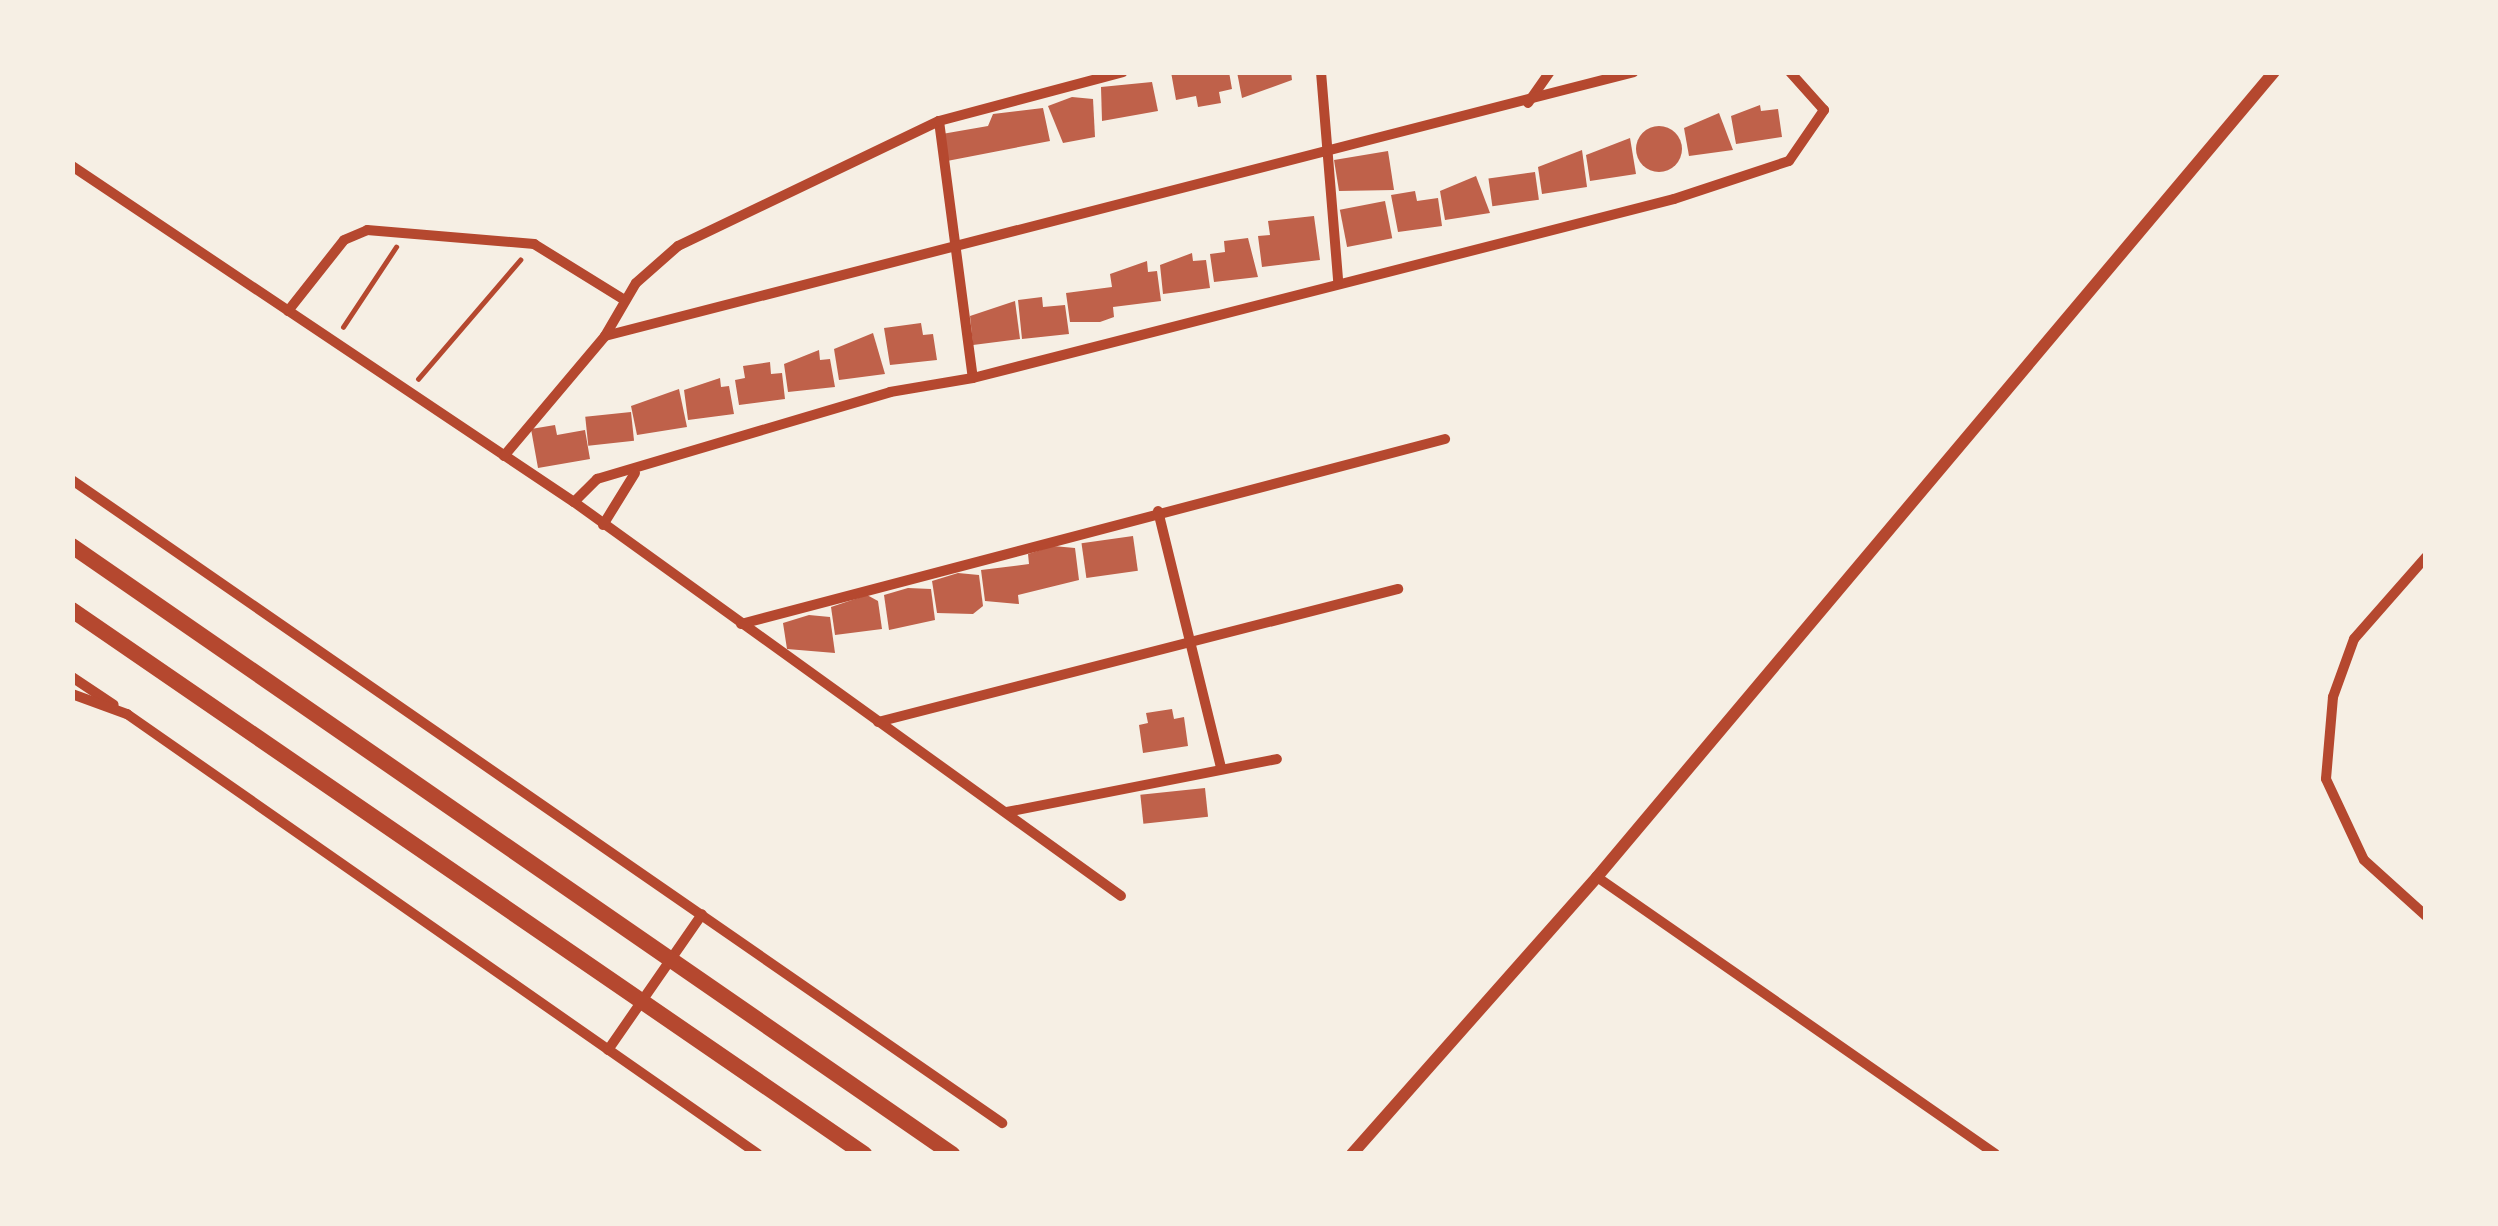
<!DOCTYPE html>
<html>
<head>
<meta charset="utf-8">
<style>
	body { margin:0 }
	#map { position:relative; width:2498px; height:1226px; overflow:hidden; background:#f6efe4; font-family:"DM Sans",sans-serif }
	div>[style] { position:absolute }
	.building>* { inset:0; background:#bf614a; transform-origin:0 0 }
	.round { border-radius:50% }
	.path>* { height:4.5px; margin:-2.25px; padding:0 2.25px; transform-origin:2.25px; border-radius:2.25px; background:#b5482f }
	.minor>* { height:10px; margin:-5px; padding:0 5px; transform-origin:5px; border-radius:5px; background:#b5482f }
	.tertiary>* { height:12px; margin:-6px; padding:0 6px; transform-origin:6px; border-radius:6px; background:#b5482f }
	.primary>* { height:16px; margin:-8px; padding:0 8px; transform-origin:8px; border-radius:8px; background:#b5482f }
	span { translate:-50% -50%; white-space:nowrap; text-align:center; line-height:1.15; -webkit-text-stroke:9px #f6efe4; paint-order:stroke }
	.frame { position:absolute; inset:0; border:75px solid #f6efe4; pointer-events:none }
</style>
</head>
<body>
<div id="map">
	<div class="building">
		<div style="clip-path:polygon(1171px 72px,1229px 72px,1232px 89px,1219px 92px,1221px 103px,1198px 107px,1196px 96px,1176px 100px)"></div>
		<div style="clip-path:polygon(1237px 72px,1291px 72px,1292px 80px,1242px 98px)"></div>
		<div style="clip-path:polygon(1152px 82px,1158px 111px,1102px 121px,1101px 87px)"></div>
		<div style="clip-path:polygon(1072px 97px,1093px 99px,1095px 137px,1063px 143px,1048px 106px)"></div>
		<div style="clip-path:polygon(1760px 105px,1761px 111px,1778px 109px,1782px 137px,1736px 144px,1731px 116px)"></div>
		<div style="clip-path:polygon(1043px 108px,1050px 141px,947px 161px,942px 134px,988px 126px,993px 114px)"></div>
		<div style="clip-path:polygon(1719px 113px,1733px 150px,1689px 156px,1684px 128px)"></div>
		<div class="round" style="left:1636px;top:126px;width:46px;height:46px"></div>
		<div style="clip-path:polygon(1630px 138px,1636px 174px,1590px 181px,1586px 155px)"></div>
		<div style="clip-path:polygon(1582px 150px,1587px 187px,1542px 194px,1538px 167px)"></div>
		<div style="clip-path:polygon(1388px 151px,1394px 190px,1339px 191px,1334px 160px)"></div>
		<div style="left:1535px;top:172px;width:28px;height:47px;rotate:82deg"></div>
		<div style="clip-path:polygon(1476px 176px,1490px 213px,1445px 220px,1440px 191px)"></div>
		<div style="clip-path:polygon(1415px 191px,1417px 201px,1438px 198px,1442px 226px,1398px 232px,1391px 195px)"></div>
		<div style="left:1385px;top:201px;width:38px;height:46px;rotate:79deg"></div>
		<div style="clip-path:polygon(1314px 216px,1320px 260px,1262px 267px,1258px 236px,1270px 235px,1268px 221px)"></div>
		<div style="clip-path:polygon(1248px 238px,1258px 277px,1214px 282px,1210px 254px,1225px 252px,1224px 241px)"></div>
		<div style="clip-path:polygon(1192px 253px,1193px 261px,1206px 260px,1210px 288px,1163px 294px,1160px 265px)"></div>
		<div style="clip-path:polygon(1147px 261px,1148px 272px,1157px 271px,1161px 301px,1113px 307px,1114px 317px,1100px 322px,1070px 322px,1066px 293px,1112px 287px,1110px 274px)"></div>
		<div style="clip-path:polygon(1042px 297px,1043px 307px,1065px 305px,1069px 334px,1022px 339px,1018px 300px)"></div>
		<div style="clip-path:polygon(1015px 301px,1020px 339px,973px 345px,970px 316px)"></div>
		<div style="clip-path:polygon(921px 323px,923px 335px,933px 334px,937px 360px,890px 365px,884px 328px)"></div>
		<div style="clip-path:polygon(873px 333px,885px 374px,839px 380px,834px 349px)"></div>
		<div style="clip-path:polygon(819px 350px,820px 360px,830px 359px,835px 387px,788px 392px,784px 364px)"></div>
		<div style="clip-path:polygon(770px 362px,771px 374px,782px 373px,785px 399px,739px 405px,735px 380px,745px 378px,743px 366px)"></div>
		<div style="clip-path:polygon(720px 378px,721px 387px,729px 386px,734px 414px,688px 420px,684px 390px)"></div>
		<div style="clip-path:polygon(679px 389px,687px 427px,637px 435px,631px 406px)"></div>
		<div style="left:631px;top:412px;width:29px;height:46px;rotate:84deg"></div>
		<div style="clip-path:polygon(555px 425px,557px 435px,585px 430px,590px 459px,538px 468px,531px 429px)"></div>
		<div style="left:1133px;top:536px;width:35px;height:52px;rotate:82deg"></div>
		<div style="clip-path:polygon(1053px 546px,1075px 548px,1079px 580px,1018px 595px,1019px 604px,985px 601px,981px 570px,1029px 564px,1028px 554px)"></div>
		<div style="clip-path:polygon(958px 573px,979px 575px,983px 606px,973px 614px,937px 613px,932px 581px)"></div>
		<div style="clip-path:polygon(908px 588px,931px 589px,935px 620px,889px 630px,884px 595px)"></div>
		<div style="clip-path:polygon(867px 595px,878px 601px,882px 629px,835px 635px,831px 607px)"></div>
		<div style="clip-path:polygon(809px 615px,830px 617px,835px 653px,787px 649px,783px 623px)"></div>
		<div style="clip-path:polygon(1172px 709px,1174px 719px,1184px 717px,1188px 746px,1143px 753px,1139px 725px,1148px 723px,1146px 713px)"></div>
		<div style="left:1205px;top:788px;width:29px;height:65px;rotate:84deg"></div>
	</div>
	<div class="path">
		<div style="left:343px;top:327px;width:96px;rotate:-56.5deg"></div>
		<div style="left:418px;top:379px;width:157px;rotate:-49.4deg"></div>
	</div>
	<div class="minor">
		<div style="left:1321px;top:72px;width:210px;rotate:85.3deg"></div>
		<div style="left:1528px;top:103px;width:38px;rotate:-55deg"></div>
		<div style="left:939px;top:121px;width:259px;rotate:82.5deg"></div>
		<div style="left:72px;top:166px;width:604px;rotate:33.8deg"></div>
		<div style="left:574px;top:502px;width:674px;rotate:35.76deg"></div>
		<div style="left:288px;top:311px;width:90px;rotate:-51.7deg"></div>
		<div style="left:344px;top:240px;width:25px;rotate:-23deg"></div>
		<div style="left:367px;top:230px;width:168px;rotate:4.8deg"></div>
		<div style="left:534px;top:244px;width:105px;rotate:31.7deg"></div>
		<div style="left:605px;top:336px;width:1062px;rotate:-14.39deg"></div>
		<div style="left:504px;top:456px;width:157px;rotate:-49.9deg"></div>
		<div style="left:605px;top:336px;width:61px;rotate:-59.7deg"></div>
		<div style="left:636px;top:283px;width:56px;rotate:-41.4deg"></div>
		<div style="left:678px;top:246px;width:289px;rotate:-25.6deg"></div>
		<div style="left:939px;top:121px;width:190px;rotate:-14.9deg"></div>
		<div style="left:72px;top:480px;width:1131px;rotate:34.66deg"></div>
		<div style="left:574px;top:502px;width:33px;rotate:-45deg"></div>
		<div style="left:597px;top:479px;width:306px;rotate:-16.5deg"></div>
		<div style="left:890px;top:392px;width:84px;rotate:-9.6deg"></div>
		<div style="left:973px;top:378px;width:723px;rotate:-14.32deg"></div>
		<div style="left:1674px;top:199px;width:121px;rotate:-18.3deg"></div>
		<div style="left:1789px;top:161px;width:62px;rotate:-55.5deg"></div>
		<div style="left:1824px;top:110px;width:51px;rotate:-131.8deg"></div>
		<div style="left:1158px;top:511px;width:265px;rotate:76.2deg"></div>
		<div style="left:603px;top:525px;width:61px;rotate:-58.4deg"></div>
		<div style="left:2426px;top:557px;width:109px;rotate:131.3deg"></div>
		<div style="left:2354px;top:639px;width:62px;rotate:109.9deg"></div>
		<div style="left:2333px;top:697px;width:82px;rotate:94.9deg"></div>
		<div style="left:2326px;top:779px;width:89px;rotate:64.9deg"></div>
		<div style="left:2364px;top:860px;width:84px;rotate:42.1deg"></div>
		<div style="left:741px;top:624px;width:728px;rotate:-14.72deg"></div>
		<div style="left:72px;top:677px;width:50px;rotate:33.7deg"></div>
		<div style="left:72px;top:694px;width:59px;rotate:20deg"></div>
		<div style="left:127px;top:714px;width:769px;rotate:34.89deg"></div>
		<div style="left:878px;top:722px;width:537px;rotate:-14.35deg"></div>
		<div style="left:1007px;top:812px;width:275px;rotate:-11.1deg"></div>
		<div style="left:1597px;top:877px;width:485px;rotate:34.8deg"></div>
		<div style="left:608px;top:1050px;width:165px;rotate:-55.3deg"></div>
	</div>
	<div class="tertiary">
		<div style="left:1352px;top:1154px;width:370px;rotate:-48.5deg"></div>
		<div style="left:1597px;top:877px;width:1052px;rotate:-49.94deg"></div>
	</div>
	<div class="primary">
		<div style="left:72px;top:546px;width:1070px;rotate:34.64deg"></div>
		<div style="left:72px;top:610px;width:961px;rotate:34.48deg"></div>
	</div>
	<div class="frame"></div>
</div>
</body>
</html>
